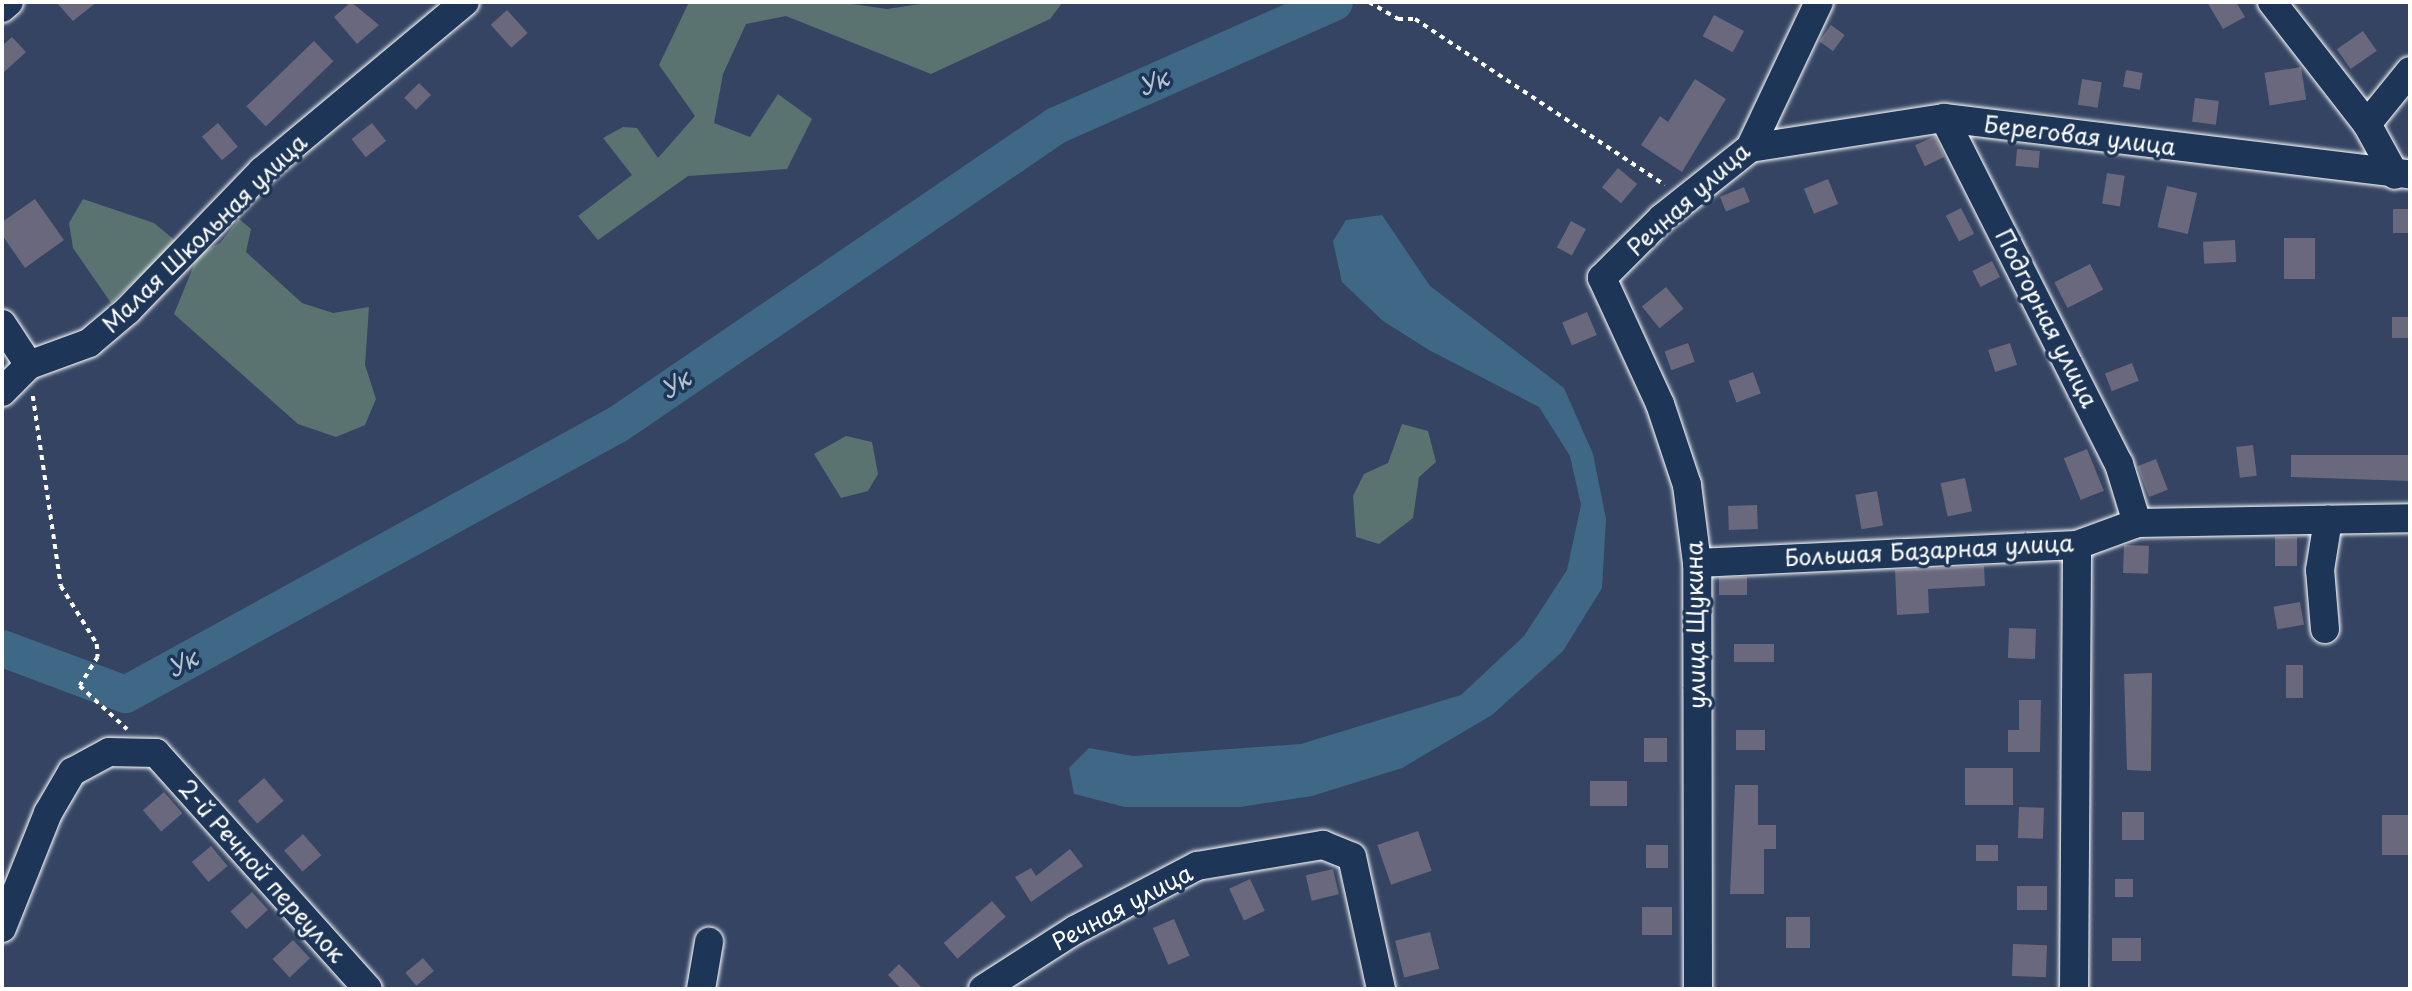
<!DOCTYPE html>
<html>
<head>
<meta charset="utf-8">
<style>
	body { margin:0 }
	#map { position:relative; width:2412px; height:991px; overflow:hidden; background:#344462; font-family:"Playpen Sans",sans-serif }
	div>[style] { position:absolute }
	.green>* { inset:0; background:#5a7370 }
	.water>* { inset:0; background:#3f6887 }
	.river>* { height:37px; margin:-18.5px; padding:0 18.5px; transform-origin:18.5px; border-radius:18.5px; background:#3f6887 }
	.building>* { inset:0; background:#6a687c; transform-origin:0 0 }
	.path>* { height:3.5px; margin-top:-1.75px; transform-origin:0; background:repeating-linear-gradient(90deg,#fff 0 5px,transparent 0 10px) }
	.roads { filter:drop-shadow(0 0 2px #fff) drop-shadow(0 0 2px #fff) }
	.minor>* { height:28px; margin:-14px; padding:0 14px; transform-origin:14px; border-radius:14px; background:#1d3557 }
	span { translate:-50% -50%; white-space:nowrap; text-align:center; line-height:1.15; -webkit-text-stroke:7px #1d3557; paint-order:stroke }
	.street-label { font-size:23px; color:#fff }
	.water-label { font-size:24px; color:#b2c3cf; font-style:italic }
	.frame { position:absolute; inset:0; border:4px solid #fff; pointer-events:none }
</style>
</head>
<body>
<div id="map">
	<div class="green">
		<div style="clip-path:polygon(689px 2px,838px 2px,887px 9px,934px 2px,1063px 2px,1050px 19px,931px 74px,786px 16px,746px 24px,723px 74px,714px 123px,750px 137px,778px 94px,812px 119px,787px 169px,688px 176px,598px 240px,578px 216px,632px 175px,603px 138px,623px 127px,637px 128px,658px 158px,695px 116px,659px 65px)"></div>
		<div style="clip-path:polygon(83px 199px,154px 223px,177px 242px,111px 303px,73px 248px,69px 223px)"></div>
		<div style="clip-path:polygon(239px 219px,251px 229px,246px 252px,302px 303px,333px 313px,369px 307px,365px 365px,376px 399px,365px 425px,336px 437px,298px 424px,174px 314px,198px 255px,220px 243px)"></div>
		<div style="clip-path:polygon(1402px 424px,1428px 431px,1436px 462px,1419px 477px,1413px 518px,1379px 544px,1356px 537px,1353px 496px,1364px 474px,1388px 463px)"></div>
		<div style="clip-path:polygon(846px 436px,872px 442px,878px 474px,868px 491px,841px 498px,814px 454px)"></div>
	</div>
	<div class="water">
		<div style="clip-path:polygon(1382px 215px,1430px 286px,1564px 388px,1593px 454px,1606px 519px,1602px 588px,1563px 651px,1492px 715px,1402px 768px,1312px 796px,1240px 807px,1125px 807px,1074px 794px,1069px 768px,1089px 748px,1133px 756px,1301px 744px,1461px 695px,1524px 636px,1567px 570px,1581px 505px,1570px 456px,1539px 407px,1429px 350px,1383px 321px,1342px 282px,1333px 241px,1346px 220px)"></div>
	</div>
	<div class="river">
		<div style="left:2px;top:648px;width:131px;rotate:20.5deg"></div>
		<div style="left:125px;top:694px;width:561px;rotate:-28.76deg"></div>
		<div style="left:617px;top:424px;width:531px;rotate:-34.26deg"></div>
		<div style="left:1056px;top:125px;width:304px;rotate:-23.9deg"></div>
	</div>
	<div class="building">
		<div style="clip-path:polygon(56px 2px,97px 2px,73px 21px)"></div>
		<div style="clip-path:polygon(351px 2px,379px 25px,357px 44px,334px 17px)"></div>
		<div style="clip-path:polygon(2207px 2px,2236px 2px,2245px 17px,2223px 29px)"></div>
		<div style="left:507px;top:10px;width:31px;height:22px;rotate:48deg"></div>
		<div style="left:1714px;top:15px;width:34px;height:24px;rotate:28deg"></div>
		<div style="left:1831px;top:25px;width:17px;height:20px;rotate:36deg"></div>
		<div style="left:2363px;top:31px;width:24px;height:32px;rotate:55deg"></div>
		<div style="clip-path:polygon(12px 37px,26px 52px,2px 74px,2px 46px)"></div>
		<div style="left:314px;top:41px;width:28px;height:94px;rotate:46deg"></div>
		<div style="left:2301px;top:67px;width:33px;height:37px;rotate:81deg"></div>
		<div style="left:2126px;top:70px;width:17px;height:17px;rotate:10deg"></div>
		<div style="clip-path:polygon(1695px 79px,1726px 99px,1682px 172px,1641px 145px,1660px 116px,1668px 122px)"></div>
		<div style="left:2082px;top:79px;width:20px;height:26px;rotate:9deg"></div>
		<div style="left:419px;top:83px;width:17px;height:21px;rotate:45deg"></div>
		<div style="left:2195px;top:98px;width:24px;height:24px;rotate:7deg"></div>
		<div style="left:218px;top:123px;width:31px;height:21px;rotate:50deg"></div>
		<div style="left:372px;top:123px;width:23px;height:26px;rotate:52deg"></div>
		<div style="left:1935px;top:136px;width:23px;height:22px;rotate:65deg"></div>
		<div style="left:2017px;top:149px;width:23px;height:17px;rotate:5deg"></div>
		<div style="left:1618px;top:168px;width:25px;height:25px;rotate:40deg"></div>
		<div style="left:2107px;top:173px;width:18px;height:31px;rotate:9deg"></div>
		<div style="left:1828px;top:179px;width:27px;height:26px;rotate:68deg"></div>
		<div style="left:2167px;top:186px;width:31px;height:42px;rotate:13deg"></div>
		<div style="left:1744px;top:187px;width:16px;height:26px;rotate:68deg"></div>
		<div style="clip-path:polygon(35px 199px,64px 240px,25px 268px,2px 235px,2px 222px)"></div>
		<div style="left:1961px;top:208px;width:29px;height:17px;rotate:63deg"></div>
		<div style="left:2393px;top:209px;width:17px;height:24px"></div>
		<div style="left:1571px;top:221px;width:17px;height:30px;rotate:28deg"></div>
		<div style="left:2284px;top:238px;width:31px;height:41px"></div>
		<div style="left:2235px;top:240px;width:22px;height:32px;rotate:87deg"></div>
		<div style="left:1992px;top:261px;width:18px;height:22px;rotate:63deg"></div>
		<div style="left:2090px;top:264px;width:29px;height:40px;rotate:63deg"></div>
		<div style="left:1666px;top:287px;width:28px;height:31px;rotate:51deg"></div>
		<div style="left:1587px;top:312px;width:25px;height:27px;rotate:67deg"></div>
		<div style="left:2410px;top:317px;width:21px;height:18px;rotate:90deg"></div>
		<div style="left:1688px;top:343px;width:20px;height:25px;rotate:70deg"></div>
		<div style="left:2010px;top:343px;width:23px;height:23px;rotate:72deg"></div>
		<div style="left:2132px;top:363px;width:19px;height:29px;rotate:69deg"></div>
		<div style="left:1753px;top:372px;width:23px;height:26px;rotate:70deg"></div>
		<div style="left:2253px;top:445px;width:31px;height:17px;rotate:83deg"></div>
		<div style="left:2087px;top:449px;width:45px;height:25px;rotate:68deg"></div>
		<div style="clip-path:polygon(2291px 455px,2410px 455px,2410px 481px,2291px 477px)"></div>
		<div style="left:2156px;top:459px;width:33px;height:20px;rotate:69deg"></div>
		<div style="left:1965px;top:478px;width:34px;height:25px;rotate:78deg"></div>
		<div style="left:1877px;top:491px;width:35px;height:22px;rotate:80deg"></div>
		<div style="left:1757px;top:505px;width:24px;height:29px;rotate:88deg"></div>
		<div style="left:2275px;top:537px;width:22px;height:29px"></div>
		<div style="left:2124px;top:545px;width:25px;height:28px;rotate:2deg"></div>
		<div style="clip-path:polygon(1984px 566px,1985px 586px,1928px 589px,1929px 613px,1897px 615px,1895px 570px)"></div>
		<div style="left:1747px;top:577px;width:18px;height:28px;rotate:90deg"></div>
		<div style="left:2300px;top:602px;width:23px;height:27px;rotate:80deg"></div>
		<div style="left:2009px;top:628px;width:27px;height:30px;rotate:2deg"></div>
		<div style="left:1734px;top:644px;width:40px;height:18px"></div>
		<div style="left:2286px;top:665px;width:17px;height:33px"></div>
		<div style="clip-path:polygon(2152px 673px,2151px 771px,2127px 770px,2124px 674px)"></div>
		<div style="clip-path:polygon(2019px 700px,2041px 700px,2040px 752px,2008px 752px,2008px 730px,2019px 730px)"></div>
		<div style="left:1736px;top:730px;width:29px;height:20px"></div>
		<div style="left:1644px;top:738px;width:23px;height:24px"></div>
		<div style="left:1965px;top:768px;width:48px;height:37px"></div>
		<div style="left:264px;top:778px;width:30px;height:35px;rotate:49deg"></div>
		<div style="left:1590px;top:781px;width:37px;height:25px"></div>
		<div style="clip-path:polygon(1735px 785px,1758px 785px,1758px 825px,1776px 825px,1776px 849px,1764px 849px,1764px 894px,1730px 894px)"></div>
		<div style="left:164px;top:792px;width:28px;height:28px;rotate:49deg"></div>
		<div style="left:2019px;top:807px;width:25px;height:31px;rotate:2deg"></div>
		<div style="left:2122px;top:812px;width:22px;height:28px"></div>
		<div style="left:2410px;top:815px;width:40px;height:28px;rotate:90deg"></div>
		<div style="left:1418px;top:831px;width:42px;height:43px;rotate:71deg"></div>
		<div style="left:303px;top:834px;width:28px;height:25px;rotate:49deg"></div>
		<div style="left:1646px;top:845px;width:22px;height:23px"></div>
		<div style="left:1976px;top:845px;width:22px;height:16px"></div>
		<div style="left:211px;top:846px;width:26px;height:25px;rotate:50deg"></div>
		<div style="clip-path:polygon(1070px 849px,1083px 866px,1031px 902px,1015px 877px,1031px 868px,1036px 876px)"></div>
		<div style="left:1333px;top:869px;width:26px;height:28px;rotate:77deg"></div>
		<div style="left:1250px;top:879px;width:35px;height:23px;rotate:65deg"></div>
		<div style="left:2115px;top:879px;width:18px;height:18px"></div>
		<div style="left:2017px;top:886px;width:30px;height:24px"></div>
		<div style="left:252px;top:892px;width:24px;height:29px;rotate:48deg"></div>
		<div style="left:992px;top:901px;width:21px;height:64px;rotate:49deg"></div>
		<div style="left:1672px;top:907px;width:28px;height:30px;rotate:90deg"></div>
		<div style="left:1786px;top:917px;width:24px;height:31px"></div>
		<div style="left:1174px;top:919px;width:40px;height:23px;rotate:67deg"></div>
		<div style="left:1430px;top:932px;width:38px;height:36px;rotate:76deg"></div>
		<div style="left:2112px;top:938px;width:29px;height:23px"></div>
		<div style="left:293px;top:940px;width:25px;height:28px;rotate:47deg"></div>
		<div style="left:2013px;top:944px;width:34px;height:32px;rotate:2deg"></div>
		<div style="left:423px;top:958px;width:17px;height:23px;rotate:50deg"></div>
		<div style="clip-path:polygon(899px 964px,923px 989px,901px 989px,888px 975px)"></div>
	</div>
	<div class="path">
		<div style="left:1369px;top:2px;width:34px;rotate:30deg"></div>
		<div style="left:1398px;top:19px;width:17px"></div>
		<div style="left:1415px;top:19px;width:300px;rotate:33.6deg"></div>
		<div style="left:33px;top:396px;width:192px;rotate:81.6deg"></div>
		<div style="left:61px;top:586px;width:68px;rotate:58.2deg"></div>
		<div style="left:97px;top:644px;width:13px;rotate:86deg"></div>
		<div style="left:98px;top:657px;width:34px;rotate:122deg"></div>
		<div style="left:80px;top:686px;width:64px;rotate:42.5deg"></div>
	</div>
	<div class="roads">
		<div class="minor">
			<div style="left:2272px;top:2px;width:155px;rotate:52.1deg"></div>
			<div style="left:2367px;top:124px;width:58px;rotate:61.2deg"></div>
			<div style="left:2px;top:8px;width:9px;rotate:-41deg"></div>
			<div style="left:1944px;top:118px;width:388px;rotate:63.2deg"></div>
			<div style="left:2119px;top:464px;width:62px;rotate:73deg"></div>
			<div style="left:2367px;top:124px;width:68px;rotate:-50.9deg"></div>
			<div style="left:1750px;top:148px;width:196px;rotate:-8.8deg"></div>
			<div style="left:1944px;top:118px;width:469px;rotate:6.9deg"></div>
			<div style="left:2px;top:324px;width:49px;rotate:56.6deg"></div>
			<div style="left:2px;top:392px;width:38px;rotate:-45deg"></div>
			<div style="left:29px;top:365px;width:64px;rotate:-20.1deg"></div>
			<div style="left:89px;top:343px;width:51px;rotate:-40.2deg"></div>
			<div style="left:128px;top:310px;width:193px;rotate:-46deg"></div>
			<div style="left:262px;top:171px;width:264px;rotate:-39.8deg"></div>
			<div style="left:1697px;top:563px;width:380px;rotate:-2.7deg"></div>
			<div style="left:2077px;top:545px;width:64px;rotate:-20.1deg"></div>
			<div style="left:2137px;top:523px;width:273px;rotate:-1deg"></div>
			<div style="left:2325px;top:629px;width:59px;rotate:-94.8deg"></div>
			<div style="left:2320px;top:570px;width:51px;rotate:-80.9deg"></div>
			<div style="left:2px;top:928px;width:124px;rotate:-68.2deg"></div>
			<div style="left:48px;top:813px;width:48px;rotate:-59.7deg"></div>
			<div style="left:72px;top:772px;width:42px;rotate:-28.4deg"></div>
			<div style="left:109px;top:752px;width:47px;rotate:1.2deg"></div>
			<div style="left:156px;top:753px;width:317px;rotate:48.1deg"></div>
			<div style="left:701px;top:989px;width:48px;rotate:-80.3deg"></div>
			<div style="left:983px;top:989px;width:109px;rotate:-32.7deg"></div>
			<div style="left:1075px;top:930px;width:138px;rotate:-27.7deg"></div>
			<div style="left:1197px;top:866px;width:128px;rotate:-9.5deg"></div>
			<div style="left:1323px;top:845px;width:31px;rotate:22deg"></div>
			<div style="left:1352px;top:857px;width:135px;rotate:77.6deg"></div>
			<div style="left:1698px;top:989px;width:426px;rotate:-90.1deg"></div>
			<div style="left:1697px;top:563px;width:79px;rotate:-97.3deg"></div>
			<div style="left:1687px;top:485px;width:85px;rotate:-108.4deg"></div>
			<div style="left:1660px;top:404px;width:139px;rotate:-114.7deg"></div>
			<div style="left:1602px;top:278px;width:85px;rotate:-45deg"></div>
			<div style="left:1662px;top:218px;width:112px;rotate:-38.5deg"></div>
			<div style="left:1750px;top:148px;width:161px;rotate:-64.7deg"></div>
			<div style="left:2074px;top:989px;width:444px;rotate:-89.6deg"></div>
		</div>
	</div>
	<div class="street-label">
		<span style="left:2080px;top:135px;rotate:7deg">Береговая улица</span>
		<span style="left:1688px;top:199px;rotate:-42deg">Речная улица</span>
		<span style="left:204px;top:233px;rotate:-44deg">Малая Школьная улица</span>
		<span style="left:2047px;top:318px;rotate:63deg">Подгорная улица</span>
		<span style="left:1929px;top:550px;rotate:-3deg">Большая Базарная улица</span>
		<span style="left:1695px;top:625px;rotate:-91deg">улица Щукина</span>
		<span style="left:262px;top:871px;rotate:48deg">2-й Речной переулок</span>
		<span style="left:1122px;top:907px;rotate:-28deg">Речная улица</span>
	</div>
	<div class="water-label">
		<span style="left:1153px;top:82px;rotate:-24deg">Ук</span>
		<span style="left:675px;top:384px;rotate:-34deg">Ук</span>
		<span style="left:182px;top:663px;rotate:-29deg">Ук</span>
	</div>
	<div class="frame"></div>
</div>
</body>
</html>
